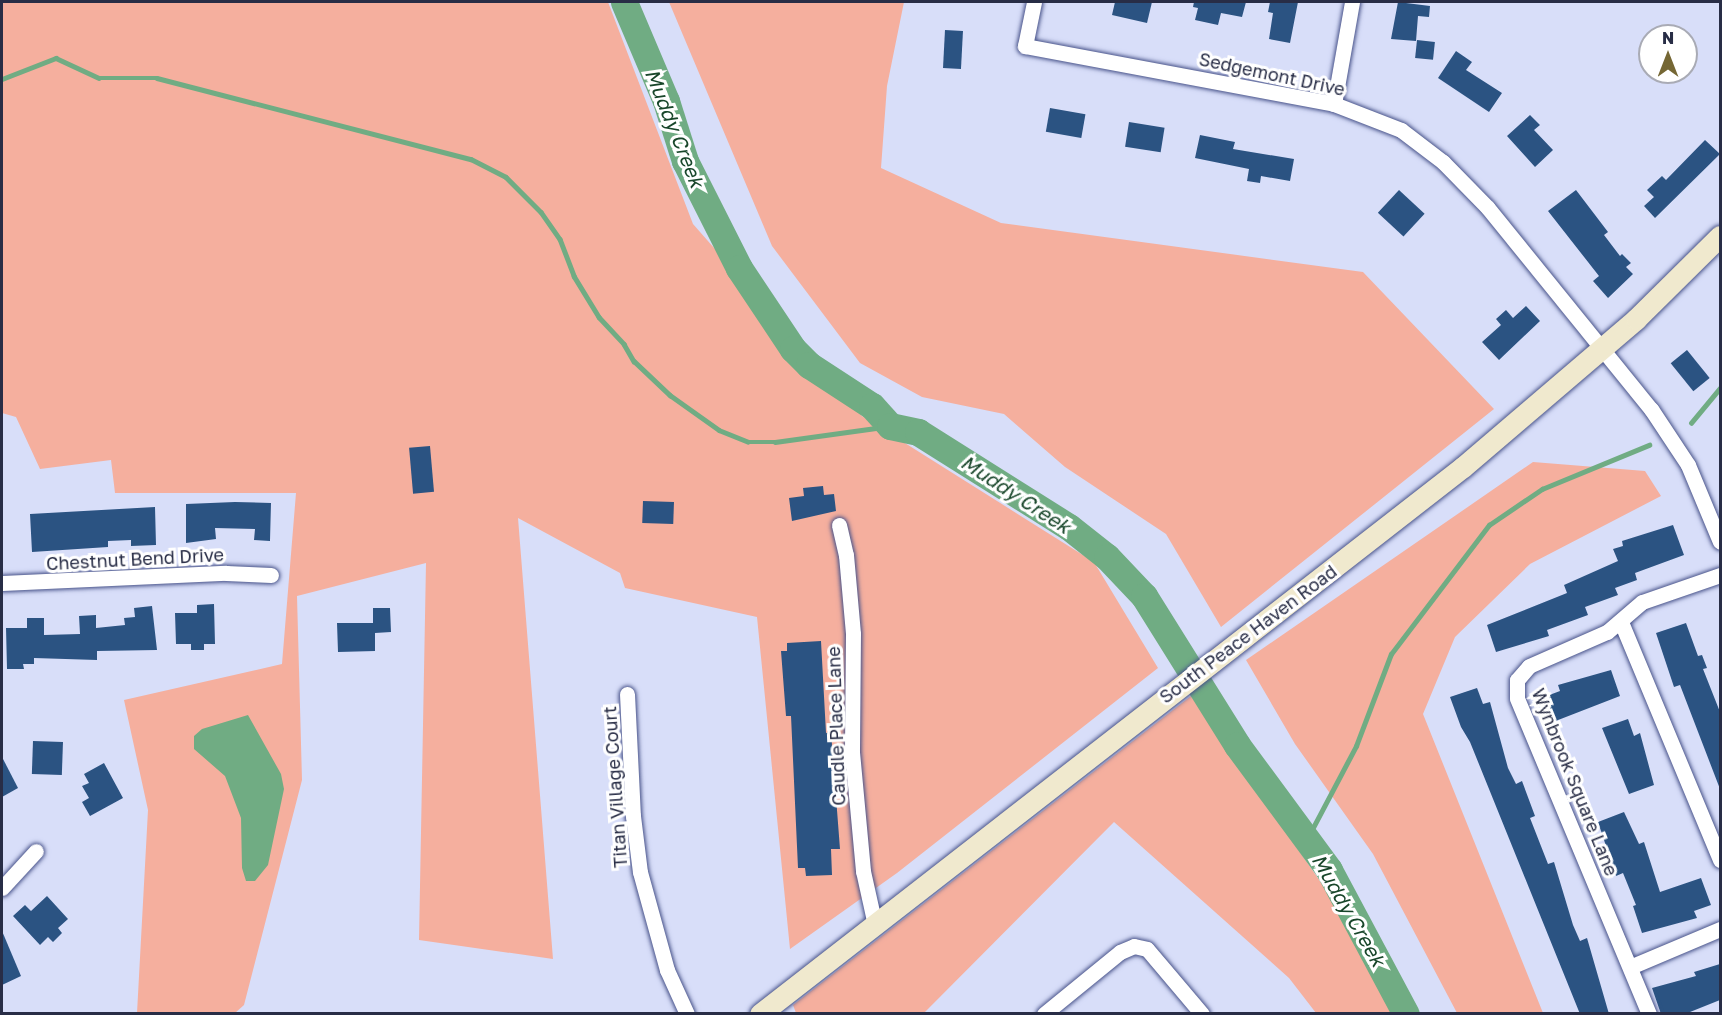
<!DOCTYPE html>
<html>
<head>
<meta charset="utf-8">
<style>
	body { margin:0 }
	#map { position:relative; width:1722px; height:1015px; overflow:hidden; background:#d8def9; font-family:"Golos Text",sans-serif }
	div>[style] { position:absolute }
	.green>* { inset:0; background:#f5af9e }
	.water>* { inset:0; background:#70ac83 }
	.stream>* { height:4.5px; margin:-2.25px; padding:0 2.25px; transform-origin:2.25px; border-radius:2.25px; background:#70ac83 }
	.river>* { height:27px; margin:-13.5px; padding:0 13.5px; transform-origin:13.5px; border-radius:13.5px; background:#70ac83 }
	.building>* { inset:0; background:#2b5382; transform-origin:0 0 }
	.roads { filter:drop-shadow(0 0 2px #48538a) drop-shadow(0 0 2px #48538a) }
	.street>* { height:15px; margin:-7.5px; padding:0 7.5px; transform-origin:7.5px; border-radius:7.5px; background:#fff }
	.secondary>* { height:21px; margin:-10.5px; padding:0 10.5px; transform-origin:10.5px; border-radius:10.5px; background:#f0e9ce }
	span { translate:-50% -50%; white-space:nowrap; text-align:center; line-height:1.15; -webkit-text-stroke:6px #fff; paint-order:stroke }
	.street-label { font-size:18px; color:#282d46 }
	.water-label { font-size:20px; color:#18462a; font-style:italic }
	.frame { position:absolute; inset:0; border:3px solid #282d46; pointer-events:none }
	.north { position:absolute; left:1638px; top:24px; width:60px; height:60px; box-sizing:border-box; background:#fff; border:2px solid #a9abb5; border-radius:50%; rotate:0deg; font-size:16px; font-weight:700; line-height:24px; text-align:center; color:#282d46 }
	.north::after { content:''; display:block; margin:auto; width:21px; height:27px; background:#756734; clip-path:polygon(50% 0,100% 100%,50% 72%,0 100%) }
</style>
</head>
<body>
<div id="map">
	<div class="green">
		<div style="clip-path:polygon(2px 2px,608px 2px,693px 224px,862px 416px,1094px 562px,1158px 668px,897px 873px,790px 949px,757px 617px,625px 588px,620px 573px,518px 518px,553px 959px,419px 940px,426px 563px,297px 596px,302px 780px,244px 1005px,235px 1013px,137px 1013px,148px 810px,124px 700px,282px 664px,296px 493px,115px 493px,111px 460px,40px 469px,16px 417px,2px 413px)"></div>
		<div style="clip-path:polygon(669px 2px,904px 2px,887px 86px,881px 168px,1001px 223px,1363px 272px,1494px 409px,1221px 627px,1166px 534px,1065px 467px,1004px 414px,922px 397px,860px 363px,772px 246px)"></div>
		<div style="clip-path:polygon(1533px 462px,1645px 471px,1661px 496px,1530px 564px,1455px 637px,1423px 714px,1543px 1013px,1457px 1013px,1373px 854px,1295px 744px,1246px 660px)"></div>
		<div style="clip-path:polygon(1191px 696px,1343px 914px,1397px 1013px,1316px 1013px,1289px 978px,1114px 822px,924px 1013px,796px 1013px,793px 1005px)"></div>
	</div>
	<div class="water">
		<div style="clip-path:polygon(248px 715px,281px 774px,284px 789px,268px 865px,255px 881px,246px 881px,242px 868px,241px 818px,225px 776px,194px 749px,194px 736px,202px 729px)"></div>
	</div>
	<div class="stream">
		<div style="left:2px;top:79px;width:58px;rotate:-21.3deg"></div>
		<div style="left:56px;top:58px;width:47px;rotate:24.9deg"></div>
		<div style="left:99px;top:78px;width:58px"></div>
		<div style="left:157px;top:78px;width:324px;rotate:14.5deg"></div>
		<div style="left:471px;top:159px;width:39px;rotate:27deg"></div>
		<div style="left:506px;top:177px;width:49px;rotate:45deg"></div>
		<div style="left:541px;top:212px;width:33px;rotate:55deg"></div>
		<div style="left:560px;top:239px;width:40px;rotate:69deg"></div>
		<div style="left:574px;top:276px;width:48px;rotate:58.6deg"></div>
		<div style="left:599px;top:317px;width:37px;rotate:47deg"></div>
		<div style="left:624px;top:344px;width:20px;rotate:60deg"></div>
		<div style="left:634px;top:361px;width:50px;rotate:43.4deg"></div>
		<div style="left:670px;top:395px;width:60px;rotate:35.5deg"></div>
		<div style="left:719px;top:430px;width:31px;rotate:22deg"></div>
		<div style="left:748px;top:442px;width:27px"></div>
		<div style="left:775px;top:442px;width:116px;rotate:-7.9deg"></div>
		<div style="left:1691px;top:423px;width:45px;rotate:-50.4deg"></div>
		<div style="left:1307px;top:839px;width:105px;rotate:-62.2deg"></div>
		<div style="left:1356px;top:746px;width:98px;rotate:-69.2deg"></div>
		<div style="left:1391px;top:654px;width:162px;rotate:-52.8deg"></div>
		<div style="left:1489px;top:525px;width:64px;rotate:-34.2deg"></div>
		<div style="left:1542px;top:489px;width:116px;rotate:-22.4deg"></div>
	</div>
	<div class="river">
		<div style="left:624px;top:2px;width:108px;rotate:67deg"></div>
		<div style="left:666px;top:101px;width:63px;rotate:72.4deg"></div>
		<div style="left:685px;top:161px;width:120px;rotate:63.2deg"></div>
		<div style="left:739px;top:268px;width:97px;rotate:56.3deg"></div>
		<div style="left:793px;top:349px;width:23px;rotate:45deg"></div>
		<div style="left:809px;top:365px;width:75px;rotate:33.1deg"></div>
		<div style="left:872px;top:406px;width:27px;rotate:48deg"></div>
		<div style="left:890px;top:426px;width:29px;rotate:12deg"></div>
		<div style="left:918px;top:432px;width:178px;rotate:32.2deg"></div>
		<div style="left:1069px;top:527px;width:48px;rotate:38.3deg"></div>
		<div style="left:1107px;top:557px;width:54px;rotate:46.5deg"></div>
		<div style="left:1144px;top:596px;width:176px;rotate:58deg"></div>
		<div style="left:1237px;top:745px;width:155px;rotate:53.6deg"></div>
		<div style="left:1329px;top:870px;width:163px;rotate:61.9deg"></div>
	</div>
	<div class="building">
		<div style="clip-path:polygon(1115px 2px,1152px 2px,1147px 23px,1112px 15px)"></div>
		<div style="clip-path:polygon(1194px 2px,1246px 2px,1242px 17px,1221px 13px,1218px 25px,1195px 20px,1198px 8px,1193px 7px)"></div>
		<div style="clip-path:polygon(1270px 2px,1298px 2px,1290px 43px,1269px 39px,1273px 13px,1268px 12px)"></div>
		<div style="clip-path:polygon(1398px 2px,1430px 6px,1429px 17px,1418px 16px,1416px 41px,1391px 39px)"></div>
		<div style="left:945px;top:30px;width:18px;height:38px;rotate:3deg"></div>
		<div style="left:1417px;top:40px;width:18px;height:18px;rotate:6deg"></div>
		<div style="clip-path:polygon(1456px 51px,1472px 62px,1466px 70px,1502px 93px,1489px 112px,1438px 78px)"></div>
		<div style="left:1050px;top:108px;width:36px;height:24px;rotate:10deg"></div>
		<div style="clip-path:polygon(1530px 115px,1540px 125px,1534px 130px,1553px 150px,1535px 167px,1507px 136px)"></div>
		<div style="left:1129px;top:122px;width:36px;height:25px;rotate:9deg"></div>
		<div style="clip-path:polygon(1200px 135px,1235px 142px,1233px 149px,1294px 159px,1290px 181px,1261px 176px,1260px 183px,1247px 181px,1249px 169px,1195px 158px)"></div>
		<div style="clip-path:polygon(1705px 140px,1720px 154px,1655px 218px,1644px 206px,1654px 197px,1647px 190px,1662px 176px,1666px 180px)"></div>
		<div style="left:1399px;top:190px;width:35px;height:31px;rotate:43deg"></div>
		<div style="clip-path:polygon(1576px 190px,1608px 232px,1604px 235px,1620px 256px,1622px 254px,1631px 263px,1626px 267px,1633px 274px,1608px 298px,1593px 281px,1599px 276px,1548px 211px)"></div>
		<div style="clip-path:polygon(1526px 306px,1540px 321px,1499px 360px,1482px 342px,1501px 325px,1496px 319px,1506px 310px,1513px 318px)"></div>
		<div style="left:1687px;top:350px;width:36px;height:21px;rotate:51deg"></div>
		<div style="left:430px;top:446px;width:46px;height:21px;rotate:85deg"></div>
		<div style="clip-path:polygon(823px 486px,824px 495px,834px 494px,836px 511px,792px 521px,789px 498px,804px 496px,803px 488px)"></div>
		<div style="left:643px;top:501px;width:31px;height:22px;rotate:2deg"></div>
		<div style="clip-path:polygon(235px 502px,271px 503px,270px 541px,254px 540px,255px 529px,215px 528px,216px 539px,186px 543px,186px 504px)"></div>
		<div style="clip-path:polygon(155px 507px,156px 545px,131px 546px,131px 540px,108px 541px,108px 547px,32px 552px,30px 514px)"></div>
		<div style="clip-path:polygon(1673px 525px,1684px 555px,1635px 573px,1637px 580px,1615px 588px,1618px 595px,1585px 607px,1588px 615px,1547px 630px,1549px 636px,1496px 652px,1487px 625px,1567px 593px,1564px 585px,1618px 561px,1613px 549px,1623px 546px,1622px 541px)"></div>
		<div style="clip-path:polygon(214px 604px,215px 644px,204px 644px,204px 650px,191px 650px,191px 644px,176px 644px,175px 613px,197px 613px,197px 605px)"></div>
		<div style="clip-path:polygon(152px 606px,157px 650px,97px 651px,97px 660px,34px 658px,34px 664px,23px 664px,24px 669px,7px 669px,6px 628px,27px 628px,27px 618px,44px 618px,44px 635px,80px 634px,79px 616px,96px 615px,96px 628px,125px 625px,124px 618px,135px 617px,134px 608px)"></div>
		<div style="clip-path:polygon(373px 608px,390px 608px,391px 632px,375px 633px,375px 651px,338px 652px,337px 623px,373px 623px)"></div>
		<div style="clip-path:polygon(1686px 623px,1698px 656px,1702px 655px,1707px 668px,1703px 669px,1720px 712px,1720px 789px,1680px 685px,1674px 687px,1656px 633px)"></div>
		<div style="clip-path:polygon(821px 641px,826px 733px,831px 732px,840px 849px,831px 849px,832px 875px,806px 876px,805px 868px,798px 868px,791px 716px,786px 716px,781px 651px,787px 651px,787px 643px)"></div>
		<div style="clip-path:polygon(1611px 670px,1620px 696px,1553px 722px,1544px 697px,1560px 691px,1558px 685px)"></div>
		<div style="clip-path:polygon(1477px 688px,1483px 704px,1490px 702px,1508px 768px,1516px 784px,1522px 781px,1535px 816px,1530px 818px,1548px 864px,1554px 862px,1573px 925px,1580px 941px,1587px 938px,1609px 1014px,1580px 1014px,1470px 742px,1461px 727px,1450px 697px)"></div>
		<div style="clip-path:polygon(1628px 719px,1634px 736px,1640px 733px,1654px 785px,1629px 794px,1602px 728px)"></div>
		<div style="left:33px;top:741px;width:30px;height:33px;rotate:2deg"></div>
		<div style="clip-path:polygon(2px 757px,18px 788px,2px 797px)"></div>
		<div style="clip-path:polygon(104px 763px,123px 798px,90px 816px,82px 802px,89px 798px,82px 786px,89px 783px,84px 774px)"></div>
		<div style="clip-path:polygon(1624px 812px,1639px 844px,1644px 842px,1660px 892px,1701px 878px,1711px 905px,1694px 911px,1697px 918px,1642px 933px,1633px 906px,1636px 905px,1623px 873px,1616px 876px,1598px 822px)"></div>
		<div style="clip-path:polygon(47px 896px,68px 919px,58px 928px,62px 933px,53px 942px,48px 937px,40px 945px,13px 916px,25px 905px,31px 911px)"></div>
		<div style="clip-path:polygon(2px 931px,21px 976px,2px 985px)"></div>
		<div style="clip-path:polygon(1720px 964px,1720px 1000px,1685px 1014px,1661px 1014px,1652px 988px,1696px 976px,1694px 972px)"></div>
	</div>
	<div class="roads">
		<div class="street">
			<div style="left:1034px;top:2px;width:45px;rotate:101.6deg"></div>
			<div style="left:1025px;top:46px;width:314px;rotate:10.6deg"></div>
			<div style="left:1334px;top:104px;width:72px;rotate:21.2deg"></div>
			<div style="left:1401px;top:130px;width:53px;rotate:37.3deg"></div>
			<div style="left:1443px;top:162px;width:64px;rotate:45.6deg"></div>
			<div style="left:1488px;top:208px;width:259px;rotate:51deg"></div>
			<div style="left:1651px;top:409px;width:67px;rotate:56.5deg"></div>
			<div style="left:1688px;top:465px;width:83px;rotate:67.4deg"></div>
			<div style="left:1334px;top:104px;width:104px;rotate:-80deg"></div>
			<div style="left:839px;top:525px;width:31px;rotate:77deg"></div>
			<div style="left:846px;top:555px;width:79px;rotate:84.9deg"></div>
			<div style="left:853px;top:634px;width:118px;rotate:90.5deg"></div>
			<div style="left:852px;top:752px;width:120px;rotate:84.7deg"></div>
			<div style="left:863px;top:871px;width:55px;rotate:77.5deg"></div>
			<div style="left:2px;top:583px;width:224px;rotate:-2.6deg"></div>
			<div style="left:226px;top:573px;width:45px;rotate:2.5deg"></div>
			<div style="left:1621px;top:622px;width:258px;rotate:67.4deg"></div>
			<div style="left:627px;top:694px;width:122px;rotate:87.2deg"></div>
			<div style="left:633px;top:816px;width:56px;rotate:82.9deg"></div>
			<div style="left:640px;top:872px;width:102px;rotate:74.6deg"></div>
			<div style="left:667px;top:970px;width:48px;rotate:65.6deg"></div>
			<div style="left:2px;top:888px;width:50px;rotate:-47.4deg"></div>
			<div style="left:1630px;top:967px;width:98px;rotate:-22.9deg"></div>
			<div style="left:1044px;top:1014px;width:98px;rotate:-39.2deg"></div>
			<div style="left:1120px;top:952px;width:15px;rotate:-23deg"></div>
			<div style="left:1134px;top:946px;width:13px;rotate:13deg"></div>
			<div style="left:1147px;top:949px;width:85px;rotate:49.8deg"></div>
			<div style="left:1649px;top:1014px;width:342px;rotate:-112.7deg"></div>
			<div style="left:1517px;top:698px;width:18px;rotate:-90deg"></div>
			<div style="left:1517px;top:680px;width:18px;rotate:-49deg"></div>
			<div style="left:1529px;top:666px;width:85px;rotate:-23.6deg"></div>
			<div style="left:1607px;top:632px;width:46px;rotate:-40.6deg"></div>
			<div style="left:1642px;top:602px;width:83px;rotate:-19.1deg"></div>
		</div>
		<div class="secondary">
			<div style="left:760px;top:1014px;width:891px;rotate:-37.89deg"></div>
			<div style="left:1463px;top:467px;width:228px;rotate:-40.5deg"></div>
			<div style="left:1636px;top:319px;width:118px;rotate:-44.7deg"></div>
		</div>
	</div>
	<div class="street-label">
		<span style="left:1272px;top:74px;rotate:12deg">Sedgemont Drive</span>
		<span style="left:135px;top:559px;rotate:-3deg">Chestnut Bend Drive</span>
		<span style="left:1248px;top:634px;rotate:-37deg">South Peace Haven Road</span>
		<span style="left:836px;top:726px;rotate:-92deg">Caudle Place Lane</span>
		<span style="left:1575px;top:782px;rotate:68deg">Wynbrook Square Lane</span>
		<span style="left:615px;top:787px;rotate:-94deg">Titan Village Court</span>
	</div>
	<div class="water-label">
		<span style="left:675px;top:128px;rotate:68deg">Muddy Creek</span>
		<span style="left:1016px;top:494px;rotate:33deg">Muddy Creek</span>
		<span style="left:1349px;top:910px;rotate:60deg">Muddy Creek</span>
	</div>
	<div class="frame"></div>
	<div class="north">N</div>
</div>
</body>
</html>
